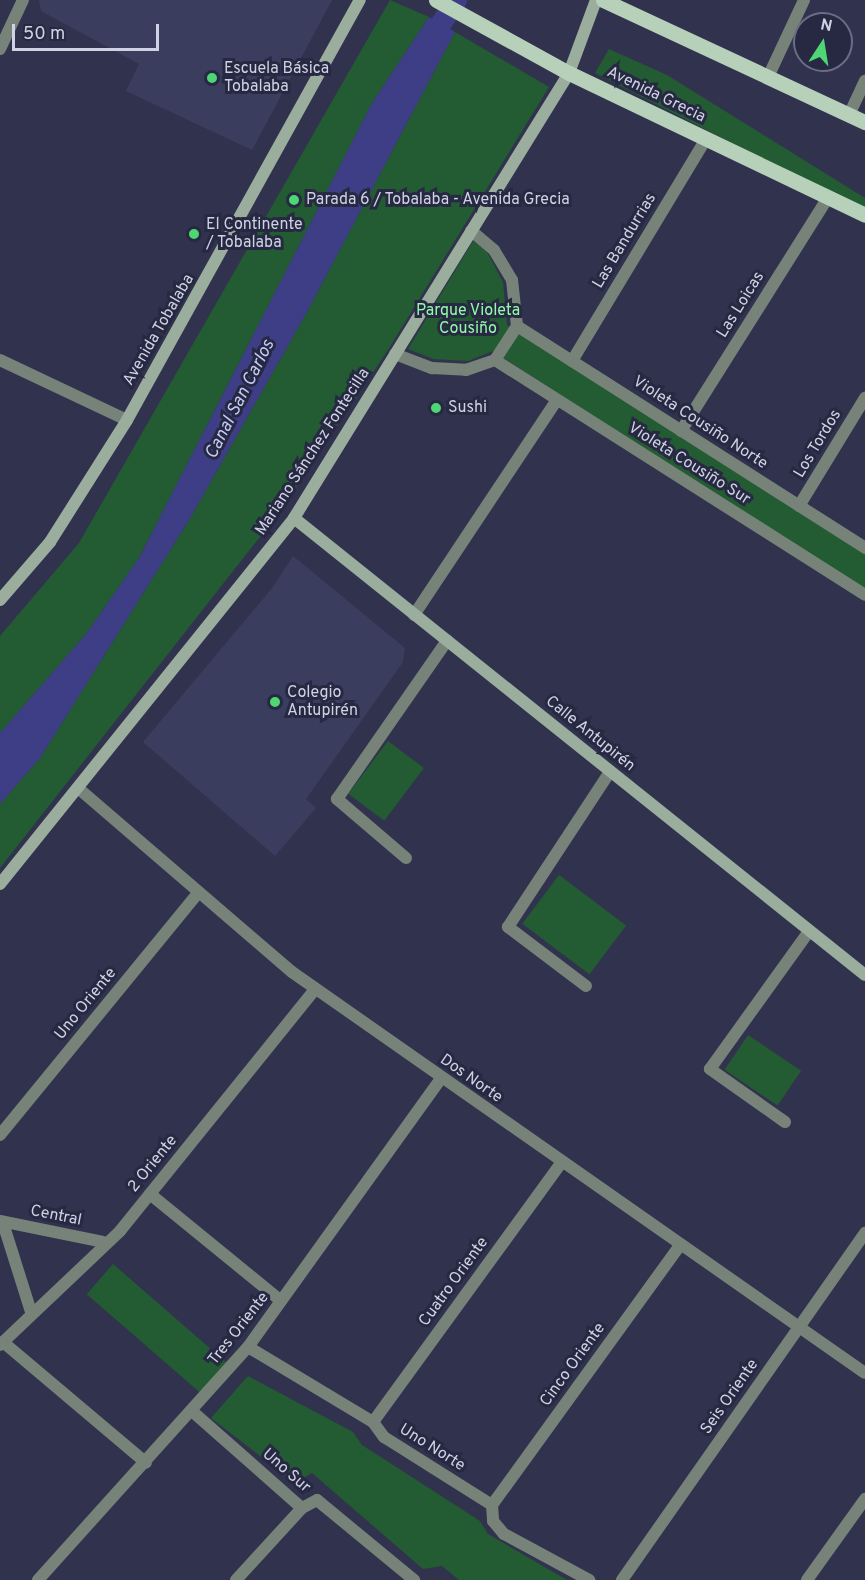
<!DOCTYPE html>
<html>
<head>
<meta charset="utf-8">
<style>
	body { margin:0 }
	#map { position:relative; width:865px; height:1580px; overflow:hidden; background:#31334e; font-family:Overpass,sans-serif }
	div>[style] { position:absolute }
	.built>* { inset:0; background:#3a3d5e }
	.green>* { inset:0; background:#235b32; transform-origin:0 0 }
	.water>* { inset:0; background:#3e3e87 }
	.canal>* { height:21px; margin:-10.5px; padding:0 10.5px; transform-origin:10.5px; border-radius:10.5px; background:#3e3e87 }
	.street>* { height:12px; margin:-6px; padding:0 6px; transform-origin:6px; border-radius:6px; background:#778379 }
	.secondary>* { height:12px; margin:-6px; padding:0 6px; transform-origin:6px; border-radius:6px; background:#9bae9e }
	.primary>* { height:15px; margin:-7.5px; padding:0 7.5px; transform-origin:7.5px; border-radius:7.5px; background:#b7d0ba }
	.dots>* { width:16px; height:16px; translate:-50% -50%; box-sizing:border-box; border:3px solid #272943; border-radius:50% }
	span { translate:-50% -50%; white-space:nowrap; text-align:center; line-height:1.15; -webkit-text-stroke:6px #272943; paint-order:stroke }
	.poi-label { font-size:16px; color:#cfd2e3 }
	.left { translate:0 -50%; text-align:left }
	.street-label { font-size:16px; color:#cfd2e3 }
	.park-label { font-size:16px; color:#92faa8 }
	.water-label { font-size:18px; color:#c4caf5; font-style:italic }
	.north { position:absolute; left:793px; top:12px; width:60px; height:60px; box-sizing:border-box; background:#272943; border:2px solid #6a6d83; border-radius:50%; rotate:12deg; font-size:16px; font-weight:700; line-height:24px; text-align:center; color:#cfd2e3 }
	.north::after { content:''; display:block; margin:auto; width:21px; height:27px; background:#4ed675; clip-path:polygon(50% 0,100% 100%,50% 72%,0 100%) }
	.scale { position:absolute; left:12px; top:24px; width:147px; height:27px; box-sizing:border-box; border:3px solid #cfd2e3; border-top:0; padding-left:8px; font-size:18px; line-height:21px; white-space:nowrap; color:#cfd2e3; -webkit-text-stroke:4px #272943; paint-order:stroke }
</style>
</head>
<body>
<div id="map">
	<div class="built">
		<div style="clip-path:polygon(39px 0,332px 0,252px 150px,126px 91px,139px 64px,41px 11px)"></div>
		<div style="clip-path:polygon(293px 556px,405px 648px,403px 662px,306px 799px,316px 808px,275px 856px,143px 742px,273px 587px)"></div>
	</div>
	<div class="green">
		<div style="clip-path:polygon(390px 0,429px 17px,372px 103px,139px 558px,86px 634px,0 733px,0 636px,79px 543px)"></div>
		<div style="clip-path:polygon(455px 32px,549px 87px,388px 350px,281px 510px,0 868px,0 804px,40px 758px,189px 520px,307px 312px)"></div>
		<div style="clip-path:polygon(609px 49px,667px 75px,865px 198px,865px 211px,595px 73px)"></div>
		<div style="clip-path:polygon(473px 241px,486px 250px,503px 282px,507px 325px,865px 552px,865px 594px,493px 351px,468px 361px,433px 359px,408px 349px)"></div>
		<div style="left:388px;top:741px;width:45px;height:66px;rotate:37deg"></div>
		<div style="left:559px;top:875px;width:84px;height:61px;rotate:37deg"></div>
		<div style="left:748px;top:1035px;width:64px;height:42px;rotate:34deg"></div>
		<div style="left:113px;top:1264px;width:150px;height:40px;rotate:41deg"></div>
		<div style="clip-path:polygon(248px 1376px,353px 1432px,362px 1445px,480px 1521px,488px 1534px,567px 1580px,459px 1580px,442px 1566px,423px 1569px,312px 1473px,295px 1483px,211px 1418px)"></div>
	</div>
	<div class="water">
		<div style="clip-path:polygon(429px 17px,455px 32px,307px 312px,189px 520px,40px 758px,0 804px,0 733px,86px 634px,139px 558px,372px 103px)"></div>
	</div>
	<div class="canal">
		<div style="left:424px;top:48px;width:58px;rotate:-56.3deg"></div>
	</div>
	<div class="street">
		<div style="left:0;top:49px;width:54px;rotate:-64.9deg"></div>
		<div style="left:768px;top:77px;width:85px;rotate:-64.9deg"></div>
		<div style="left:849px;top:115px;width:38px;rotate:-65deg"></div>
		<div style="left:517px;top:326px;width:413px;rotate:32.5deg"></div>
		<div style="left:395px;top:354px;width:40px;rotate:21deg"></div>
		<div style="left:432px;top:368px;width:34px;rotate:3deg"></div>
		<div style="left:466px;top:370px;width:31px;rotate:-19deg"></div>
		<div style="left:495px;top:360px;width:40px;rotate:-57.1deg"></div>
		<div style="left:517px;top:326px;width:46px;rotate:-96.2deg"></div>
		<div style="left:512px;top:280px;width:35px;rotate:-121deg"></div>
		<div style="left:494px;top:250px;width:30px;rotate:-140deg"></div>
		<div style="left:0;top:360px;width:140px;rotate:25.3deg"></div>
		<div style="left:495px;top:360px;width:438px;rotate:32.4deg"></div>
		<div style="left:572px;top:361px;width:259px;rotate:-58.9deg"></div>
		<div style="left:681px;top:431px;width:275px;rotate:-57.8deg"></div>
		<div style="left:799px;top:506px;width:127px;rotate:-58.6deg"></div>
		<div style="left:414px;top:615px;width:258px;rotate:-56.4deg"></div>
		<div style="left:78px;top:788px;width:282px;rotate:40.7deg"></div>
		<div style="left:292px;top:972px;width:699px;rotate:34.99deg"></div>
		<div style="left:406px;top:858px;width:91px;rotate:-139.5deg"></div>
		<div style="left:337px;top:799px;width:193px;rotate:-55.2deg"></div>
		<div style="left:586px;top:986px;width:98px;rotate:-142.9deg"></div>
		<div style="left:508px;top:927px;width:186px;rotate:-56.7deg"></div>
		<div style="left:785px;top:1122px;width:92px;rotate:-144.8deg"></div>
		<div style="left:710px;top:1069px;width:170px;rotate:-54.3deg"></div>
		<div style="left:0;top:1135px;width:313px;rotate:-50.7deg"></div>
		<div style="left:150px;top:1194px;width:169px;rotate:39.2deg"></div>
		<div style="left:0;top:1221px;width:105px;rotate:11.5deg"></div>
		<div style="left:3px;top:1223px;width:93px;rotate:72.5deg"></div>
		<div style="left:3px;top:1342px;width:187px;rotate:40.2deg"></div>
		<div style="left:0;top:1345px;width:166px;rotate:-43.5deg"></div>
		<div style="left:120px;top:1231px;width:311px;rotate:-51.1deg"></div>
		<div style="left:248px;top:1347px;width:146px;rotate:31deg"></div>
		<div style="left:373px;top:1422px;width:19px;rotate:54deg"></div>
		<div style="left:384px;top:1437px;width:128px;rotate:32.2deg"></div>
		<div style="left:193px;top:1412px;width:145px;rotate:41.4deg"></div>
		<div style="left:373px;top:1422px;width:321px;rotate:-54deg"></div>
		<div style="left:492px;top:1505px;width:321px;rotate:-54.1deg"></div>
		<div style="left:492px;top:1505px;width:16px;rotate:86deg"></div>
		<div style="left:493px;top:1521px;width:17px;rotate:50deg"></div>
		<div style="left:504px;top:1534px;width:97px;rotate:28.4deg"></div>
		<div style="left:38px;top:1580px;width:314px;rotate:-48deg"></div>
		<div style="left:248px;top:1347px;width:331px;rotate:-54.3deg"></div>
		<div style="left:236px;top:1580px;width:98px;rotate:-47.5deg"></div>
		<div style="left:302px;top:1508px;width:17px;rotate:-28deg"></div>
		<div style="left:317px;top:1500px;width:126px;rotate:39.5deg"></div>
		<div style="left:622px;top:1580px;width:424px;rotate:-55deg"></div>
		<div style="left:807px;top:1580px;width:100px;rotate:-54.4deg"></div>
	</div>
	<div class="secondary">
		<div style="left:294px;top:518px;width:731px;rotate:38.67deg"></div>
		<div style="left:0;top:600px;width:77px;rotate:-49.2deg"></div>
		<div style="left:50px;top:542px;width:144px;rotate:-57.7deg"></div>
		<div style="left:127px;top:420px;width:480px;rotate:-61deg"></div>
		<div style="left:0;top:884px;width:469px;rotate:-51.2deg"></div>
		<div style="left:294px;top:518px;width:523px;rotate:-58.28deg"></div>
		<div style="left:569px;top:73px;width:78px;rotate:-69.7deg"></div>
	</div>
	<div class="primary">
		<div style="left:436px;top:0;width:152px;rotate:28.8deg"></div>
		<div style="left:569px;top:73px;width:328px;rotate:25.6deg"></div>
		<div style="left:603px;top:0;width:289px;rotate:25deg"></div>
	</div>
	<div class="dots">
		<div style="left:212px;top:78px;background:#4ed675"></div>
		<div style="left:294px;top:200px;background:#4ed675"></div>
		<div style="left:194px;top:234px;background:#4ed675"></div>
		<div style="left:436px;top:408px;background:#4ed675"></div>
		<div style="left:275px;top:702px;background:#4ed675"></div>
	</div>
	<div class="poi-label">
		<span class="left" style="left:224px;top:78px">Escuela Básica<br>Tobalaba</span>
		<span class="left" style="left:306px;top:200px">Parada 6 / Tobalaba - Avenida Grecia</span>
		<span class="left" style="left:206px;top:234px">El Continente<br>/ Tobalaba</span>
		<span class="left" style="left:448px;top:408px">Sushi</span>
		<span class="left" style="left:287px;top:702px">Colegio<br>Antupirén</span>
	</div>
	<div class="street-label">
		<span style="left:656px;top:95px;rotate:26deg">Avenida Grecia</span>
		<span style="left:625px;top:241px;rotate:-59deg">Las Bandurrias</span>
		<span style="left:741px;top:305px;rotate:-58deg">Las Loicas</span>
		<span style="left:159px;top:330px;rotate:-60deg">Avenida Tobalaba</span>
		<span style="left:700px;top:423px;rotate:33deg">Violeta Cousiño Norte</span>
		<span style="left:818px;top:444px;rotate:-59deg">Los Tordos</span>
		<span style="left:313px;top:452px;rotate:-57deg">Mariano Sánchez Fontecilla</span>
		<span style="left:689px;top:464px;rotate:32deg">Violeta Cousiño Sur</span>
		<span style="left:590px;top:734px;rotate:39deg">Calle Antupirén</span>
		<span style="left:86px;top:1004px;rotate:-51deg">Uno Oriente</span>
		<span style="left:471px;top:1079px;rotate:35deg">Dos Norte</span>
		<span style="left:153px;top:1164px;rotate:-51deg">2 Oriente</span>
		<span style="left:56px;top:1216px;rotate:11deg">Central</span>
		<span style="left:454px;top:1282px;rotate:-54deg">Cuatro Oriente</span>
		<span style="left:239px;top:1329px;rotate:-52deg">Tres Oriente</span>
		<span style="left:573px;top:1365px;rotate:-54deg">Cinco Oriente</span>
		<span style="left:730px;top:1397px;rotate:-55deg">Seis Oriente</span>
		<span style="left:432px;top:1448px;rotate:32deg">Uno Norte</span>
		<span style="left:286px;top:1471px;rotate:41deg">Uno Sur</span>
	</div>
	<div class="park-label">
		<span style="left:468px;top:320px">Parque Violeta<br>Cousiño</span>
	</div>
	<div class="water-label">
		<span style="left:241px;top:400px;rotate:-63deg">Canal San Carlos</span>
	</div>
	<div class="north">N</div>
	<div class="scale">50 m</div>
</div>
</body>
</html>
